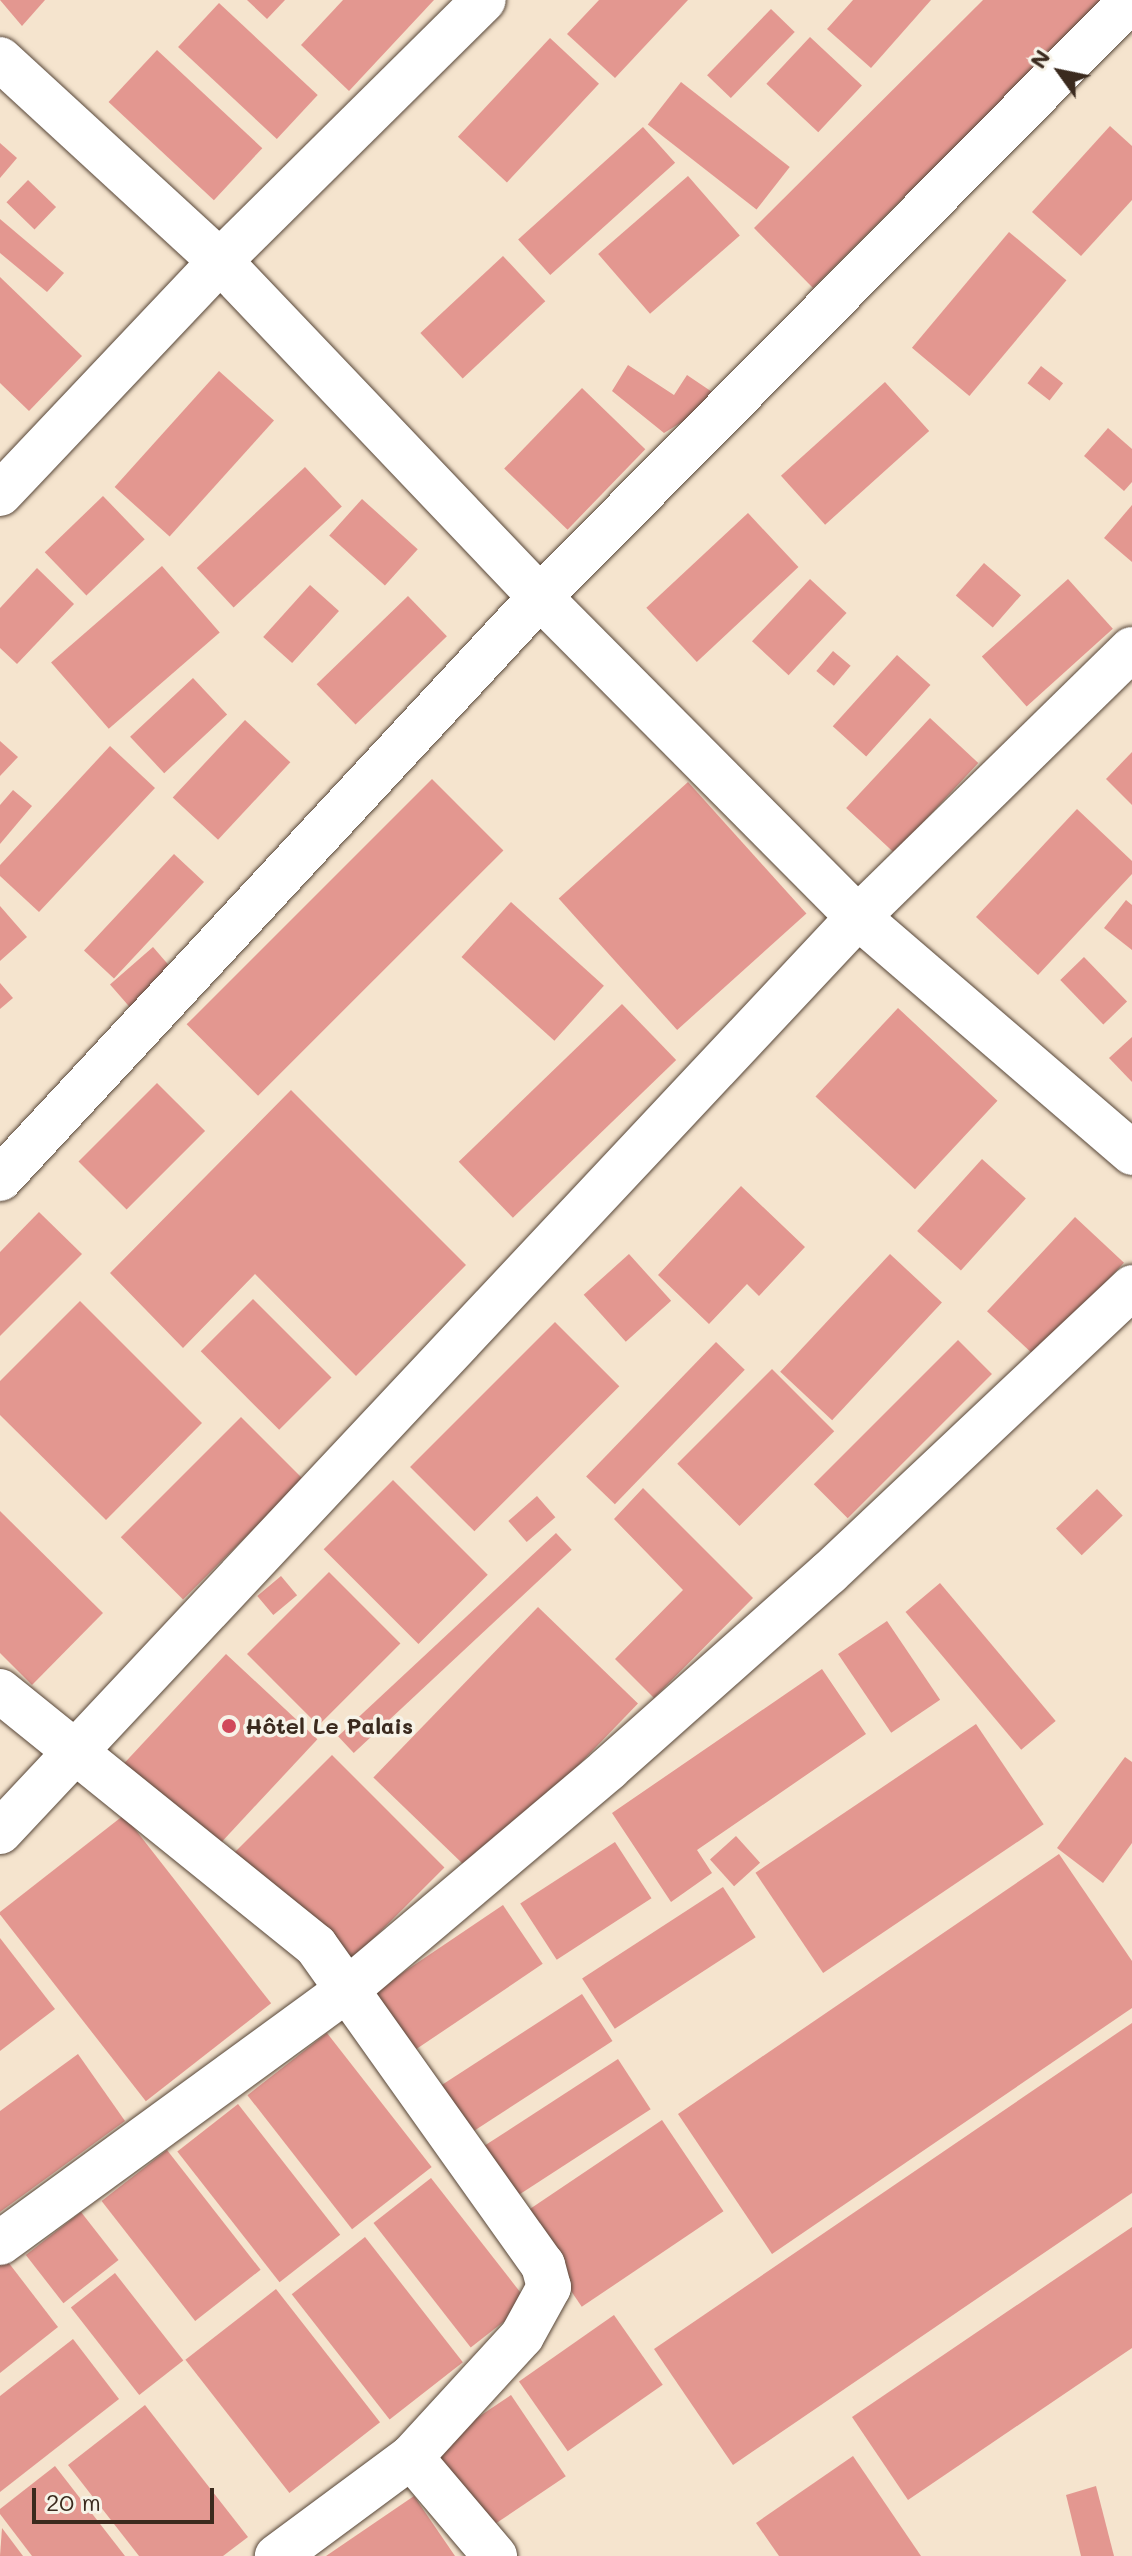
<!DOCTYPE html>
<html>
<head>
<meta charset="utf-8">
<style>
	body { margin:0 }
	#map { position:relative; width:1132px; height:2556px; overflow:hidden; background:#f5e4ce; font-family:Mali,sans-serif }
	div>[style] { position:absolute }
	.building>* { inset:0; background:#e39790; transform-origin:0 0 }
	.roads { filter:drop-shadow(0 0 2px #574638) drop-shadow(0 0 2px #574638) }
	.minor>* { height:44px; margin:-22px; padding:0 22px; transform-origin:22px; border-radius:22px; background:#fff }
	.dots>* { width:22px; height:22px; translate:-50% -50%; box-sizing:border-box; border:4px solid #f7f3e8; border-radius:50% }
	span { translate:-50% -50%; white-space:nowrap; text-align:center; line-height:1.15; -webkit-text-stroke:7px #f7f3e8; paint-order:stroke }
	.poi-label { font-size:22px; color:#3b2a1e; font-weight:700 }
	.left { translate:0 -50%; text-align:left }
	.north { position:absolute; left:1020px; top:32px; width:80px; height:80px; -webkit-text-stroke:6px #f7f3e8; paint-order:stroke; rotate:303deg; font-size:22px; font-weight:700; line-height:32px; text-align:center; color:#3b2a1e }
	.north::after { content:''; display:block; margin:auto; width:28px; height:36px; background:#3b2a1e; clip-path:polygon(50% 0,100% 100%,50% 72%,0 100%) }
	.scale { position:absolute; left:32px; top:2488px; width:182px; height:36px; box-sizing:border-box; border:4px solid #3b2a1e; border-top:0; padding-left:10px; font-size:24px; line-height:28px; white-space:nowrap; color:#3b2a1e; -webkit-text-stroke:6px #f7f3e8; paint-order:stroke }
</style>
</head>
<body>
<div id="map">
	<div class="building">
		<div style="clip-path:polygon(0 0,45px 0,22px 26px)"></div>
		<div style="clip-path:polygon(247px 0,285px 0,267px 19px)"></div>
		<div style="clip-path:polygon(343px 0,434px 0,349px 91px,301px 45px)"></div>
		<div style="clip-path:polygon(599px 0,688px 0,615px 78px,567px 34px)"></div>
		<div style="clip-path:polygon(853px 0,931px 0,871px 68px,827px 29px)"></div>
		<div style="clip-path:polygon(983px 0,1102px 0,813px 288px,754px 228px)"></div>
		<div style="left:219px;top:3px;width:135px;height:60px;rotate:43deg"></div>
		<div style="left:771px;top:9px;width:33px;height:92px;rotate:44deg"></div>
		<div style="left:810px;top:37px;width:71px;height:64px;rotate:43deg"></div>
		<div style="left:550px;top:38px;width:67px;height:135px;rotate:43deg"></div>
		<div style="left:157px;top:50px;width:144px;height:71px;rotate:43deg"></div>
		<div style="left:681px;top:82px;width:138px;height:54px;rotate:38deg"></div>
		<div style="clip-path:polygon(1110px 126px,1132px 146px,1132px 200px,1081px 256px,1032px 212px)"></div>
		<div style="left:643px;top:127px;width:48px;height:168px;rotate:48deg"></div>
		<div style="clip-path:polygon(0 143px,17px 158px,0 178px)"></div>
		<div style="left:688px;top:176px;width:79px;height:119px;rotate:49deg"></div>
		<div style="left:28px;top:180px;width:39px;height:31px;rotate:44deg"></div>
		<div style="clip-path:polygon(0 219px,64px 273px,47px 292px,0 253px)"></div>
		<div style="left:1009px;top:232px;width:75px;height:151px;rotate:40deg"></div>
		<div style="left:503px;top:256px;width:62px;height:113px;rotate:47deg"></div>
		<div style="clip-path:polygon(0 277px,82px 356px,29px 411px,0 383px)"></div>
		<div style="clip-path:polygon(628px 365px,674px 395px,687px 375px,721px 398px,664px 433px,612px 391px)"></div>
		<div style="left:1041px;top:366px;width:28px;height:22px;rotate:38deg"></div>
		<div style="left:219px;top:371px;width:74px;height:156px;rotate:42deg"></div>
		<div style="left:885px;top:382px;width:66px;height:140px;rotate:48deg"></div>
		<div style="left:582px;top:388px;width:88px;height:112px;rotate:44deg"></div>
		<div style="clip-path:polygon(1108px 428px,1132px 449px,1132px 482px,1124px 491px,1084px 456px)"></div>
		<div style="left:305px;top:467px;width:54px;height:148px;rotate:47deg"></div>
		<div style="left:103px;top:496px;width:60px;height:81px;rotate:46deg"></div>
		<div style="left:362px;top:499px;width:75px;height:49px;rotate:42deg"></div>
		<div style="clip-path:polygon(1132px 505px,1132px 562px,1104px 538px)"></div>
		<div style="left:748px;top:513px;width:74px;height:139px;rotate:47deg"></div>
		<div style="left:984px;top:563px;width:49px;height:43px;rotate:41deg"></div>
		<div style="left:162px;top:566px;width:88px;height:147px;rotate:49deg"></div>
		<div style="clip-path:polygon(37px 568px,74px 604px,17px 664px,0 648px,0 608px)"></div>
		<div style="left:810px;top:579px;width:50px;height:85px;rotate:43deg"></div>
		<div style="left:1068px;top:579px;width:67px;height:116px;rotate:48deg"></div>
		<div style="left:310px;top:585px;width:39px;height:70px;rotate:42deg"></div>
		<div style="left:408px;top:596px;width:56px;height:127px;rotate:46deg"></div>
		<div style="left:833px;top:651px;width:23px;height:26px;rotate:40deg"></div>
		<div style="left:897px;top:655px;width:45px;height:96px;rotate:42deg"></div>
		<div style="left:193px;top:678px;width:50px;height:86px;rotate:47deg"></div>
		<div style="left:930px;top:718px;width:66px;height:123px;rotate:43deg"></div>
		<div style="left:245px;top:720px;width:62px;height:106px;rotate:43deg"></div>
		<div style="clip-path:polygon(0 741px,18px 757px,0 776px)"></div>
		<div style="clip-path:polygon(110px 746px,155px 788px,39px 912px,0 876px,0 865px)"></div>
		<div style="clip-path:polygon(1132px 752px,1132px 805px,1106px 779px)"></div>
		<div style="left:432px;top:779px;width:101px;height:347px;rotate:45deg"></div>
		<div style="left:688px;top:782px;width:177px;height:174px;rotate:48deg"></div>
		<div style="clip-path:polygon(13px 790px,32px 806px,0 844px,0 805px)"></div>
		<div style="clip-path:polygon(1077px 809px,1132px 861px,1132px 874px,1038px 975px,976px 917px)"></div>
		<div style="left:174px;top:854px;width:41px;height:132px;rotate:43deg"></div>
		<div style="clip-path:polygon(1126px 900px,1132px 905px,1132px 950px,1104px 928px)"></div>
		<div style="left:511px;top:902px;width:125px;height:74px;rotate:42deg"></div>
		<div style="clip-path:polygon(0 906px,27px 937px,0 961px)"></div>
		<div style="left:153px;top:947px;width:33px;height:57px;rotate:49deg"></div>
		<div style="left:1084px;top:957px;width:62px;height:33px;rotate:46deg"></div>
		<div style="clip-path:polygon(0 983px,13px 998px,0 1009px)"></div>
		<div style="left:622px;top:1004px;width:78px;height:227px;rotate:46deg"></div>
		<div style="left:898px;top:1008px;width:136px;height:121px;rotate:43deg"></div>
		<div style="clip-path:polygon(1132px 1037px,1132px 1082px,1109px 1058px)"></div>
		<div style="left:157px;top:1083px;width:68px;height:111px;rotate:45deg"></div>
		<div style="clip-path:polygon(291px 1090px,466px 1265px,356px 1376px,255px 1274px,183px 1348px,110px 1273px)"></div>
		<div style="left:982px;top:1159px;width:59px;height:97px;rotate:42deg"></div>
		<div style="clip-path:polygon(741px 1186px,805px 1247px,759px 1296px,747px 1284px,709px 1324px,658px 1275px)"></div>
		<div style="clip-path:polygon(39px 1212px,82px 1254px,0 1336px,0 1252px)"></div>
		<div style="left:1075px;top:1217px;width:67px;height:129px;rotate:43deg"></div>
		<div style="left:629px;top:1254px;width:63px;height:61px;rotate:48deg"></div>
		<div style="left:890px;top:1254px;width:71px;height:161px;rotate:43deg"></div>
		<div style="left:253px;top:1299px;width:111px;height:74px;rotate:45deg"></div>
		<div style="clip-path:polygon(80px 1301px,202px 1423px,106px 1520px,0 1415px,0 1381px)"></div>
		<div style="left:555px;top:1322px;width:91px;height:205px;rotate:45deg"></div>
		<div style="left:958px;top:1340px;width:48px;height:204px;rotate:45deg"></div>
		<div style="left:716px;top:1342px;width:40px;height:187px;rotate:44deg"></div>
		<div style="left:772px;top:1369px;width:88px;height:134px;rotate:45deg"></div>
		<div style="left:241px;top:1417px;width:88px;height:170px;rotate:45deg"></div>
		<div style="left:393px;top:1480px;width:134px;height:98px;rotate:45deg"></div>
		<div style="clip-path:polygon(643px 1488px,753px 1598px,654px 1698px,615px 1659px,683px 1590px,614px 1519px)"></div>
		<div style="left:1097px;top:1489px;width:37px;height:57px;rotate:46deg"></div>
		<div style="left:537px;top:1496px;width:28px;height:38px;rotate:49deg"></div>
		<div style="clip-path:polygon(0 1511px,103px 1613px,32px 1685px,0 1653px)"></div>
		<div style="left:556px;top:1533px;width:23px;height:298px;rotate:47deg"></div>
		<div style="left:329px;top:1572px;width:101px;height:116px;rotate:45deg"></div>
		<div style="left:281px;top:1576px;width:25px;height:31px;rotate:50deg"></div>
		<div style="left:940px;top:1583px;width:180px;height:45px;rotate:50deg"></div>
		<div style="left:538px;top:1607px;width:139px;height:237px;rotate:44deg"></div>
		<div style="left:887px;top:1621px;width:95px;height:59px;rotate:56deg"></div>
		<div style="left:226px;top:1654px;width:125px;height:153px;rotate:43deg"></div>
		<div style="clip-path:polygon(822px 1669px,866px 1734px,697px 1850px,712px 1873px,671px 1902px,612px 1813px)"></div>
		<div style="left:976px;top:1724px;width:121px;height:266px;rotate:56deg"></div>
		<div style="left:332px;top:1755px;width:159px;height:145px;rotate:45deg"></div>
		<div style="clip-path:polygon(1125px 1757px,1132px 1762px,1132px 1843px,1103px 1883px,1057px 1848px)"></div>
		<div style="left:124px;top:1815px;width:239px;height:159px;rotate:52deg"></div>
		<div style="left:736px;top:1836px;width:36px;height:35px;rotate:48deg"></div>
		<div style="left:615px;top:1842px;width:67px;height:113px;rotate:57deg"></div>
		<div style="clip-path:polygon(1059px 1854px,1132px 1961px,1132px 2008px,772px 2254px,678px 2114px)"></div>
		<div style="left:723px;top:1887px;width:60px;height:168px;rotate:57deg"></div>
		<div style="left:503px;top:1905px;width:71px;height:164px;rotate:56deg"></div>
		<div style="clip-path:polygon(0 1938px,55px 2009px,0 2051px)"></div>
		<div style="left:582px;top:1994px;width:56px;height:181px;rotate:57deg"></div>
		<div style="clip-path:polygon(1132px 2023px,1132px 2193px,733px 2465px,654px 2349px)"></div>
		<div style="left:327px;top:2033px;width:170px;height:101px;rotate:52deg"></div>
		<div style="clip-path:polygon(78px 2054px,125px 2121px,0 2212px,0 2111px)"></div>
		<div style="left:618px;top:2059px;width:60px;height:169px;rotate:57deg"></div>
		<div style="left:238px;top:2104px;width:166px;height:77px;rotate:52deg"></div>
		<div style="left:662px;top:2120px;width:110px;height:171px;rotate:56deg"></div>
		<div style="left:167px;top:2150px;width:152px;height:83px;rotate:52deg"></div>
		<div style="left:431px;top:2178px;width:158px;height:73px;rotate:52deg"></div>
		<div style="left:81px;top:2212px;width:61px;height:70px;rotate:52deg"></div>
		<div style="clip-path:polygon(1132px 2227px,1132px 2348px,908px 2500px,852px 2417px)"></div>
		<div style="left:365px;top:2237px;width:159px;height:93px;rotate:52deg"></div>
		<div style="clip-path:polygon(5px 2258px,58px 2327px,0 2373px,0 2262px)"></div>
		<div style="left:115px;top:2273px;width:111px;height:56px;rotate:52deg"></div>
		<div style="left:276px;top:2289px;width:169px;height:115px;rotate:52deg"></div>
		<div style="left:614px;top:2315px;width:85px;height:116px;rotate:55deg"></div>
		<div style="clip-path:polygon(73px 2339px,119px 2399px,0 2492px,0 2396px)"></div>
		<div style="left:511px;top:2395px;width:98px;height:95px;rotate:56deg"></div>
		<div style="clip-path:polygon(145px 2405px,248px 2537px,223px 2556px,139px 2556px,68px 2465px)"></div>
		<div style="clip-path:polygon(853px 2456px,921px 2556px,779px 2556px,756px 2523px)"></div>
		<div style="clip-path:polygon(55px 2466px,125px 2556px,32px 2556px,0 2514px,0 2509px)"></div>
		<div style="clip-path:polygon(1096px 2486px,1114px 2556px,1081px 2556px,1066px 2495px)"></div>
		<div style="clip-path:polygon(414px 2496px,455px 2556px,326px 2556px)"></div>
		<div style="clip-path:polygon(2px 2528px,23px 2556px,0 2556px)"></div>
	</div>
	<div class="roads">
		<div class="minor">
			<div style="left:0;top:59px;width:299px;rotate:42.6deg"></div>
			<div style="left:220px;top:261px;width:464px;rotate:46.4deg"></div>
			<div style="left:540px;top:597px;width:451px;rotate:45.2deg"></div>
			<div style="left:858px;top:917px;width:362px;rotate:40.7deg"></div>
			<div style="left:0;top:494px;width:320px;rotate:-46.6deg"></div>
			<div style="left:220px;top:261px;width:371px;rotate:-44.7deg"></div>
			<div style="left:0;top:1179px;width:794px;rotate:-47.14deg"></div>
			<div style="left:540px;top:597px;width:840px;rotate:-45.29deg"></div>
			<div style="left:0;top:1691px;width:406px;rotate:38.9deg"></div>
			<div style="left:316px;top:1946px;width:392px;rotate:54.6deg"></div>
			<div style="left:543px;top:2265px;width:23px;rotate:75deg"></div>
			<div style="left:549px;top:2287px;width:56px;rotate:118.9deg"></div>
			<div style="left:522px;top:2336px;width:164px;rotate:132.5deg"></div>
			<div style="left:411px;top:2457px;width:167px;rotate:143.5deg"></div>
			<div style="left:0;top:1832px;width:1254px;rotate:-46.84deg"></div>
			<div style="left:858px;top:917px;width:383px;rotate:-44.4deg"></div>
			<div style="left:0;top:2243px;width:431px;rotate:-36.1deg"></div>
			<div style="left:348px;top:1989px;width:341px;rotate:-40.2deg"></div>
			<div style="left:608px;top:1769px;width:295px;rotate:-41.6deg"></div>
			<div style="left:829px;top:1573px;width:417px;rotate:-43.3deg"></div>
			<div style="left:411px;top:2457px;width:130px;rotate:49.7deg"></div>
		</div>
	</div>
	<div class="dots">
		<div style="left:229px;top:1726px;background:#d1495b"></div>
	</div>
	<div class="poi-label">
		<span class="left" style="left:245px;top:1726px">Hôtel Le Palais</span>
	</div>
	<div class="north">N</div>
	<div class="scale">20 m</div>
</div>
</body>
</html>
